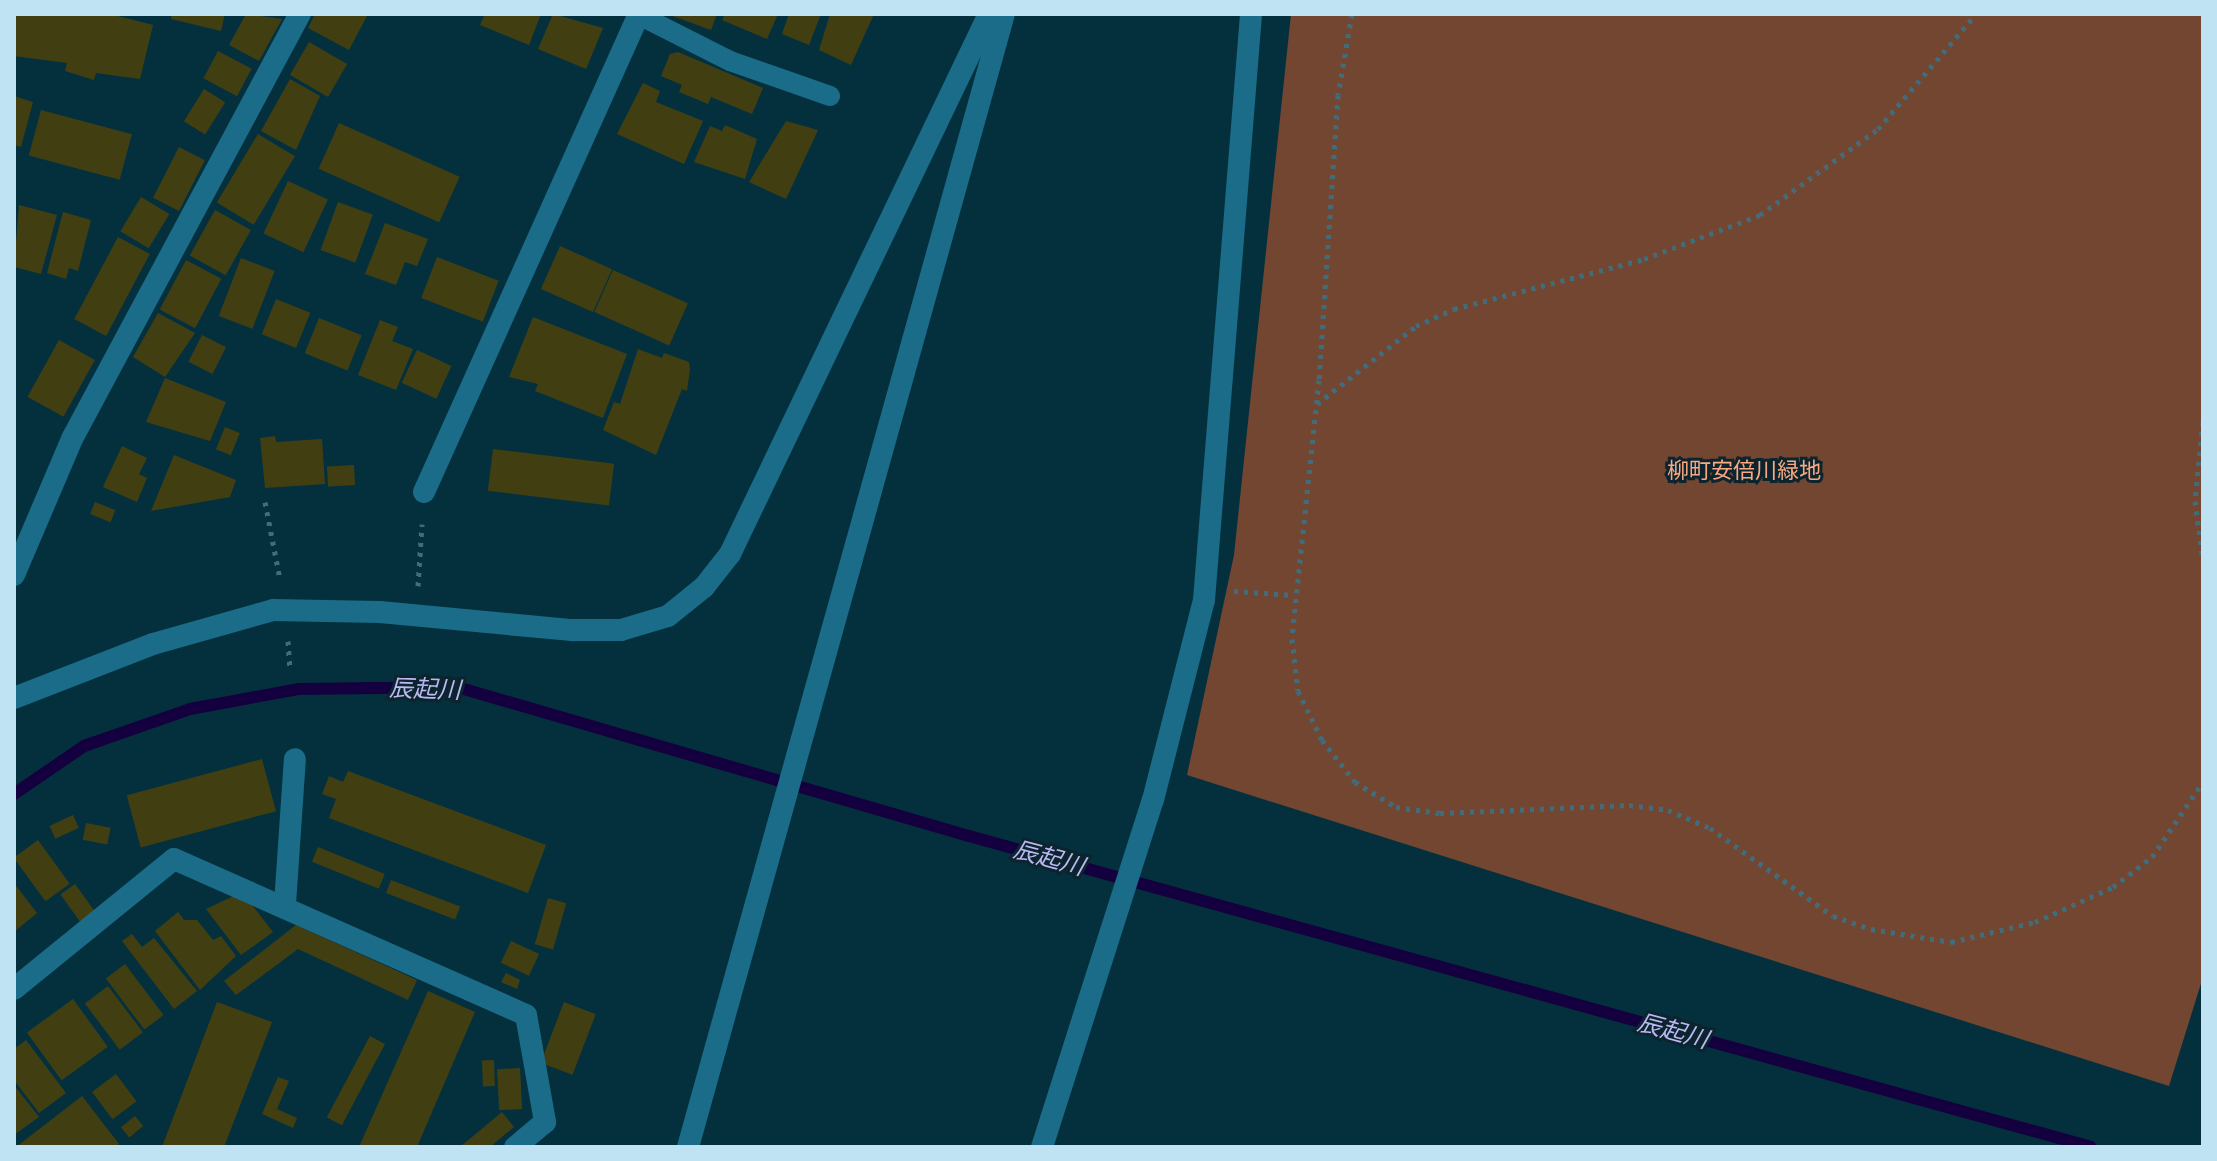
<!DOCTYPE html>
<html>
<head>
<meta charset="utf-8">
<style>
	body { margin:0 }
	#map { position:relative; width:2217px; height:1161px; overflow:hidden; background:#04303e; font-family:Figtree,"Noto Sans JP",sans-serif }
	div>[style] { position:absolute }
	.green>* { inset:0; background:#724631 }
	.stream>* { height:12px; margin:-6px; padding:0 6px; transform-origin:6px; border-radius:6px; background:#14003e }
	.building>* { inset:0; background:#413f12; transform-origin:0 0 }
	.path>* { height:5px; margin-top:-2.5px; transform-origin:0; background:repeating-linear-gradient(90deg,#436c7b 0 4px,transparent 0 10px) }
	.service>* { height:20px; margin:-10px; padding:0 10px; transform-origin:10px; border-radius:10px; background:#1a6c88 }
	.minor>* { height:22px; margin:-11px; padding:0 11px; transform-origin:11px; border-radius:11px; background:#1a6c88 }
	span { translate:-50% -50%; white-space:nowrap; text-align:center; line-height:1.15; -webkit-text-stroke:6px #0c242e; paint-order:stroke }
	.park-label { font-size:22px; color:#f9a882 }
	.water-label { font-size:24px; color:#bbb8f2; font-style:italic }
	.frame { position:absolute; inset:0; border:16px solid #bfe3f3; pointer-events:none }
</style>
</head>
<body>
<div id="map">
	<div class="green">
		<div style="clip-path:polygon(1291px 14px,2203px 14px,2203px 977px,2169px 1086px,1187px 775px,1234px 555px)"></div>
	</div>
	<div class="stream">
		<div style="left:14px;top:794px;width:85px;rotate:-34.4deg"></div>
		<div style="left:84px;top:746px;width:112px;rotate:-19.2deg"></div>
		<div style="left:190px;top:709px;width:111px;rotate:-10.4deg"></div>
		<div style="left:299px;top:689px;width:158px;rotate:-0.7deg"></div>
		<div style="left:457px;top:687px;width:533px;rotate:16.23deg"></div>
		<div style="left:969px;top:836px;width:1164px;rotate:15.49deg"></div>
	</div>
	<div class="building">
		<div style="clip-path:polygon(14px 14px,110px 14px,153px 25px,140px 79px,96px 73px,94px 80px,65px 71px,67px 63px,14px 56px)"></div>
		<div style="clip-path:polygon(172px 14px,225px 14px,221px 31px,171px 19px)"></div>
		<div style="clip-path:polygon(246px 14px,282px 19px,259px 61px,229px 45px)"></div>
		<div style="clip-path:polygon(315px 14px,368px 14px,349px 50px,308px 28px)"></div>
		<div style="clip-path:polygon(485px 14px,541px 14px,529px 45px,480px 25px)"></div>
		<div style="clip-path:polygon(553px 14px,603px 28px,586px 69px,538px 49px)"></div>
		<div style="clip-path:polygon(667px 14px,717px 14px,711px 30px)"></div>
		<div style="clip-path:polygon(725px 14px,778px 14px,767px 39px,722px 20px)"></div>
		<div style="clip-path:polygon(789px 14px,821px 14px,809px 45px,782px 34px)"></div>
		<div style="clip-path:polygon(830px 14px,874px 14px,851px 65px,819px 50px)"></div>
		<div style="left:309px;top:42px;width:44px;height:38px;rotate:30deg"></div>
		<div style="left:218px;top:51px;width:38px;height:31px;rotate:28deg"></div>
		<div style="clip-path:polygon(678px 52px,763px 88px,752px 114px,711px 97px,708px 104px,679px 92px,682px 85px,661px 76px,670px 54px)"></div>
		<div style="clip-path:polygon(290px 79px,320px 96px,296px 150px,261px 131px)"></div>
		<div style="clip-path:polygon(643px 83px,660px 91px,656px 102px,703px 121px,684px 164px,617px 134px)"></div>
		<div style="left:204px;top:89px;width:25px;height:38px;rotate:32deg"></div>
		<div style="clip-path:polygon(14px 96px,33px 102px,21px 147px,14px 145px)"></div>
		<div style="left:41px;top:110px;width:94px;height:47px;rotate:15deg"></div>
		<div style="clip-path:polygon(786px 121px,818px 130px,786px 199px,749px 182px)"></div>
		<div style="left:339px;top:123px;width:132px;height:50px;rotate:24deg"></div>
		<div style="clip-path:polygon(725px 125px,757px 139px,745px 179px,694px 162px,710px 126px,722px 131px)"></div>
		<div style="left:258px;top:134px;width:43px;height:80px;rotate:31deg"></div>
		<div style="left:179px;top:147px;width:29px;height:57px;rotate:27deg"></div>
		<div style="left:288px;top:181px;width:44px;height:58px;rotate:25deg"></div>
		<div style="left:141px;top:197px;width:33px;height:40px;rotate:31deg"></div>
		<div style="left:338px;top:202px;width:37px;height:51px;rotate:20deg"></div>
		<div style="clip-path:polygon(19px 205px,57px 215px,41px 274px,14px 267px)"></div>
		<div style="left:215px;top:210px;width:41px;height:52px;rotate:29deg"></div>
		<div style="clip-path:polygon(63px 212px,91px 220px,78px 271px,69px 268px,66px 279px,47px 273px)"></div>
		<div style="clip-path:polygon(385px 223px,428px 239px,417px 266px,405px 262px,396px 285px,365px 274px)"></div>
		<div style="left:118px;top:237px;width:36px;height:93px;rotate:28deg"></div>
		<div style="left:560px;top:246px;width:57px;height:47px;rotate:24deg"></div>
		<div style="left:437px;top:257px;width:66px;height:44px;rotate:21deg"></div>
		<div style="left:241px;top:258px;width:36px;height:62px;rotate:21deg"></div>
		<div style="left:186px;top:260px;width:40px;height:56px;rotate:28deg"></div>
		<div style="left:613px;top:270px;width:82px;height:46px;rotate:24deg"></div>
		<div style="left:276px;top:299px;width:37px;height:38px;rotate:22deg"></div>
		<div style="clip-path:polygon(158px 313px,195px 333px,165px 377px,133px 357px)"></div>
		<div style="clip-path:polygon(533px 317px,627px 354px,603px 418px,535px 391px,538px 384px,509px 377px)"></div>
		<div style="left:319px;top:318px;width:46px;height:38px;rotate:22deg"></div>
		<div style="clip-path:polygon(380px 320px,398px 327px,392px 341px,413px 349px,396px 390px,358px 375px)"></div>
		<div style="left:202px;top:335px;width:27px;height:30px;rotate:27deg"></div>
		<div style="left:59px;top:340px;width:41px;height:65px;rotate:29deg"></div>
		<div style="clip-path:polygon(638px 349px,662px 358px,664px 353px,689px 362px,690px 369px,687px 391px,682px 389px,656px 455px,603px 430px,614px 402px,620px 404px)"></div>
		<div style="left:417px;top:350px;width:38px;height:36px;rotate:25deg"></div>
		<div style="clip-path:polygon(165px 378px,226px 402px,210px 441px,146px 422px)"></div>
		<div style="left:225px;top:427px;width:16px;height:24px;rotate:22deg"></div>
		<div style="clip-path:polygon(275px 436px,276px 442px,322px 439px,325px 484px,265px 488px,260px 438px)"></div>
		<div style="clip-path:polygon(122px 446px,147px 458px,139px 474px,147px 478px,137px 502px,103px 487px)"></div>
		<div style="left:493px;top:449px;width:122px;height:42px;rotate:7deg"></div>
		<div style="clip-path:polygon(174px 455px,236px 480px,230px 497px,151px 511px)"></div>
		<div style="left:354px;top:465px;width:20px;height:27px;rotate:87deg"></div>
		<div style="left:95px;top:502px;width:22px;height:13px;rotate:22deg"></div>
		<div style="left:262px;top:759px;width:54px;height:140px;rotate:75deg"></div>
		<div style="clip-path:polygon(348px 771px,546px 845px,528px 893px,329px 818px,336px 799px,322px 794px,329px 776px,343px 782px)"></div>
		<div style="left:73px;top:815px;width:14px;height:26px;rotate:65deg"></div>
		<div style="left:86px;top:823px;width:25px;height:17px;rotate:11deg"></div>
		<div style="left:38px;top:840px;width:54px;height:30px;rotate:54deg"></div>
		<div style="left:318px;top:847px;width:72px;height:16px;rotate:22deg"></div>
		<div style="left:391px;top:880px;width:74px;height:14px;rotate:21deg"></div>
		<div style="clip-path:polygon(14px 883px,37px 913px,14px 932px)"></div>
		<div style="left:75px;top:884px;width:37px;height:18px;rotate:54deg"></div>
		<div style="clip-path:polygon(242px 892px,273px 932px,241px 955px,206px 909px)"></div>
		<div style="left:548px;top:898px;width:19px;height:48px;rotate:16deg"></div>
		<div style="clip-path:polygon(178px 912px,184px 920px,197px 920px,213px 940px,221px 936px,236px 956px,200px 990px,155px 931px)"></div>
		<div style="clip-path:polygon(296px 925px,417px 980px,408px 1000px,298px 949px,236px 995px,224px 981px)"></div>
		<div style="clip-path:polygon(132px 934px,142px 947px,154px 938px,197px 991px,174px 1009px,122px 941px)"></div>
		<div style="left:511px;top:941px;width:31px;height:24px;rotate:25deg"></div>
		<div style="left:125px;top:964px;width:64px;height:24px;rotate:53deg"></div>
		<div style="clip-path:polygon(506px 973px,520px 980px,517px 989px,501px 982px)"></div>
		<div style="left:108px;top:986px;width:58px;height:29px;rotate:53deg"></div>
		<div style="clip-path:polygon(428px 991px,475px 1012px,417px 1147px,359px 1147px)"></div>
		<div style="left:73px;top:999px;width:59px;height:57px;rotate:54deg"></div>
		<div style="clip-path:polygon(217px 1002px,272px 1022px,224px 1147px,162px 1147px)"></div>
		<div style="left:564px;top:1002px;width:34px;height:65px;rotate:21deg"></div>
		<div style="left:370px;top:1036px;width:17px;height:92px;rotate:28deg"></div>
		<div style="clip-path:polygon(26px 1040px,66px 1093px,39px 1113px,14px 1080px,14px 1049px)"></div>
		<div style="left:494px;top:1060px;width:26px;height:12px;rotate:88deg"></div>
		<div style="left:520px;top:1068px;width:41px;height:23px;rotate:87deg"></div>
		<div style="left:116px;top:1074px;width:34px;height:30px;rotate:53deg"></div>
		<div style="clip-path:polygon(278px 1077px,289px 1081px,277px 1109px,297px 1118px,293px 1128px,262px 1114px)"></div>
		<div style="clip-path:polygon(14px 1085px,39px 1117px,14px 1135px)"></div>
		<div style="clip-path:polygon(82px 1096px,119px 1144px,115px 1147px,16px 1147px)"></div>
		<div style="clip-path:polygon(502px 1112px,514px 1127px,490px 1147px,460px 1147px)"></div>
		<div style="left:135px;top:1116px;width:13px;height:18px;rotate:51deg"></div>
	</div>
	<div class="path">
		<div style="left:1352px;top:14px;width:82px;rotate:99.8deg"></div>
		<div style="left:1338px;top:95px;width:286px;rotate:93.8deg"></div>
		<div style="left:1319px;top:380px;width:260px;rotate:96deg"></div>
		<div style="left:1292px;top:639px;width:52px;rotate:83.4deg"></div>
		<div style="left:1298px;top:691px;width:55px;rotate:63.9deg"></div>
		<div style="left:1322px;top:740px;width:53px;rotate:51.8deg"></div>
		<div style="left:1355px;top:782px;width:48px;rotate:31.4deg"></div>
		<div style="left:1396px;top:807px;width:44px;rotate:7.8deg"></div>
		<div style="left:1440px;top:813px;width:189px;rotate:-2.4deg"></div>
		<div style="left:1629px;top:805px;width:39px;rotate:7deg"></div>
		<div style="left:1668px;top:810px;width:46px;rotate:23.2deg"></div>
		<div style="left:1710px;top:828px;width:151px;rotate:35.6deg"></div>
		<div style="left:1833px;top:916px;width:40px;rotate:18.9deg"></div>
		<div style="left:1871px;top:929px;width:81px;rotate:9.2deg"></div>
		<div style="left:1951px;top:942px;width:86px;rotate:-13.4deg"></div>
		<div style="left:2035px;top:922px;width:85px;rotate:-24.2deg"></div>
		<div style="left:2113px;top:887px;width:49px;rotate:-37.6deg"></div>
		<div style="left:2152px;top:857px;width:91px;rotate:-55.8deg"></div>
		<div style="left:1317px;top:404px;width:126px;rotate:-38.2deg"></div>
		<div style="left:1416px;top:326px;width:42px;rotate:-24.1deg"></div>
		<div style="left:1454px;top:309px;width:196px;rotate:-14.7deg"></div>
		<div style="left:1644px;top:259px;width:124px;rotate:-20.8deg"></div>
		<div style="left:1760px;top:215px;width:146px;rotate:-36.1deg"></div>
		<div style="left:1878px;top:129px;width:151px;rotate:-49.6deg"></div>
		<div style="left:2203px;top:422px;width:79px;rotate:95.8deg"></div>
		<div style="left:2195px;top:501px;width:61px;rotate:82.4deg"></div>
		<div style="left:265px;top:502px;width:78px;rotate:79deg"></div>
		<div style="left:418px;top:586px;width:62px;rotate:-86.3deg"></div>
		<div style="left:1234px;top:591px;width:59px;rotate:3.9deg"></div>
		<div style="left:288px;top:641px;width:26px;rotate:86deg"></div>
	</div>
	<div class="service">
		<div style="left:639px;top:15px;width:102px;rotate:26.8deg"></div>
		<div style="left:730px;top:61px;width:106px;rotate:19.3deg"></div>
	</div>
	<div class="minor">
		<div style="left:424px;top:492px;width:524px;rotate:-65.78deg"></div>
		<div style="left:14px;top:575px;width:150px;rotate:-66.9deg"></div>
		<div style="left:73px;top:437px;width:480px;rotate:-61.8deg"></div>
		<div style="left:14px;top:698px;width:149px;rotate:-21.2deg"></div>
		<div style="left:153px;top:644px;width:125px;rotate:-15.8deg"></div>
		<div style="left:273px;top:610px;width:107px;rotate:1.1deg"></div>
		<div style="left:380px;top:612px;width:193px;rotate:5.4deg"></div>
		<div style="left:572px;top:630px;width:49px"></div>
		<div style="left:621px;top:630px;width:49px;rotate:-16.6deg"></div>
		<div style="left:668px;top:616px;width:46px;rotate:-38.9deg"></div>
		<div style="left:704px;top:587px;width:42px;rotate:-51.8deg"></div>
		<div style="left:730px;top:554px;width:599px;rotate:-64.38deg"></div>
		<div style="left:285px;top:904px;width:145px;rotate:-86.1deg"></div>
		<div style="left:14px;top:989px;width:206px;rotate:-39.1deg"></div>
		<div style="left:174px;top:859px;width:385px;rotate:23.9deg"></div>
		<div style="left:526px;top:1015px;width:109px;rotate:79.9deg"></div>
		<div style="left:545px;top:1122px;width:39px;rotate:140deg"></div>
		<div style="left:688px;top:1147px;width:1176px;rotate:-74.42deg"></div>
		<div style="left:1042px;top:1147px;width:364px;rotate:-72.3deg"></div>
		<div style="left:1153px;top:800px;width:206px;rotate:-75.7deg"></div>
		<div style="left:1204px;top:600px;width:588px;rotate:-85.41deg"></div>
	</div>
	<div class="park-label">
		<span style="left:1744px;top:471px">柳町安倍川緑地</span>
	</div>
	<div class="water-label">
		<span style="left:425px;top:689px;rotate:2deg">辰起川</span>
		<span style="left:1049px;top:858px;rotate:15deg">辰起川</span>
		<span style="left:1673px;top:1031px;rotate:15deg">辰起川</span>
	</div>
	<div class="frame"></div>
</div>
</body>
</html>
